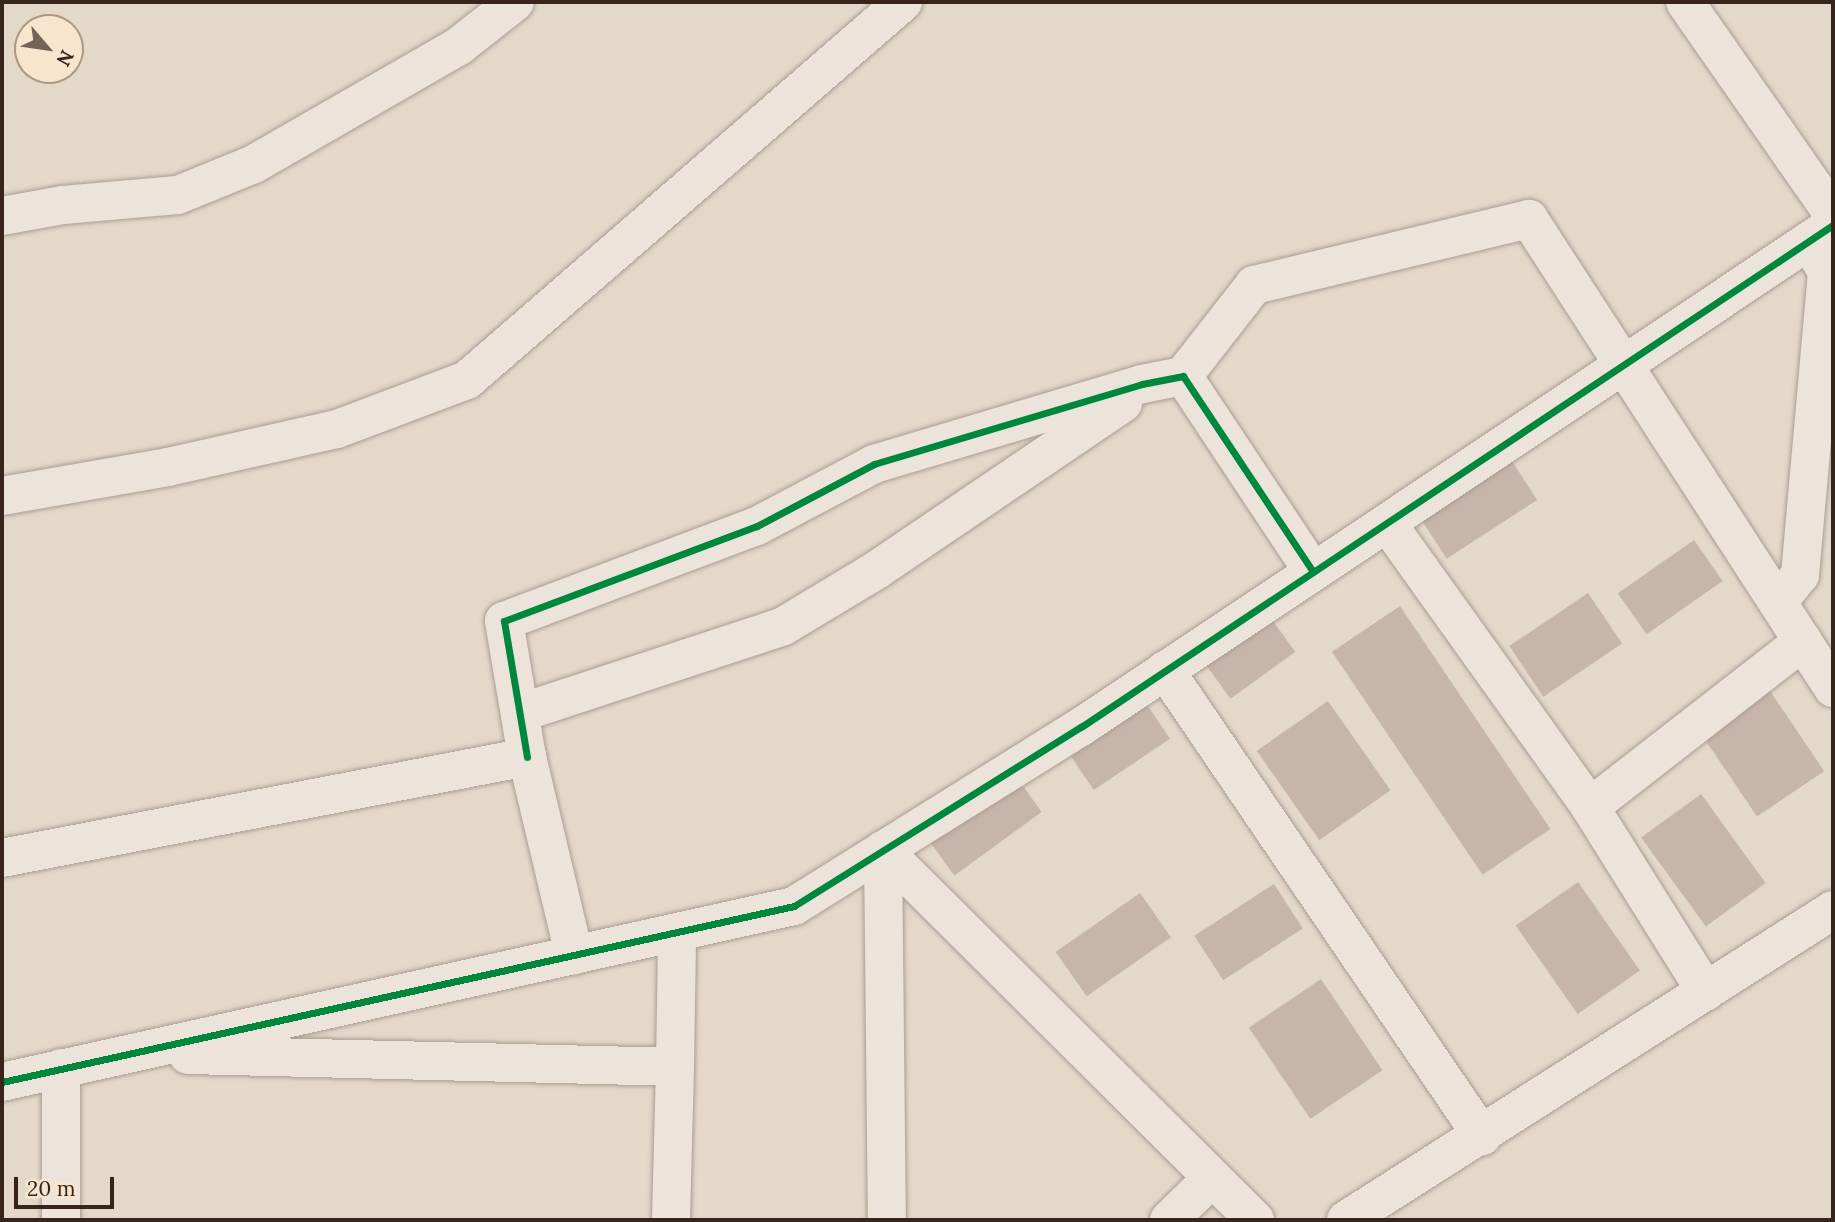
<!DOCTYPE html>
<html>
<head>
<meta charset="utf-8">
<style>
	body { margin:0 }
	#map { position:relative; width:1835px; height:1222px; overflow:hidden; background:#e4d8c9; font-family:Lora,serif }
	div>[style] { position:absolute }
	.building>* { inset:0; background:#c8b5aa; transform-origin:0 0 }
	.roads { filter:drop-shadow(0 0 2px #a99d93) drop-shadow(0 0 2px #a99d93) }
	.minor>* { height:38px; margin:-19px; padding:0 19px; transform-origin:19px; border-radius:19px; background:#ece4db }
	.cycleway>* { height:7px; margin:-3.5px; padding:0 3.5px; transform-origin:3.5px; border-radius:3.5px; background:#00873e }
	span { translate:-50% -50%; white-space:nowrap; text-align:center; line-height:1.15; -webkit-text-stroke:5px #f7e5cd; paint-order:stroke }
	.frame { position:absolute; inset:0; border:4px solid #37251b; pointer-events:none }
	.north { position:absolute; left:14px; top:14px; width:70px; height:70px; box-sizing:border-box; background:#f7e5cd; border:2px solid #aa9886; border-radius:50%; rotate:119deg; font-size:19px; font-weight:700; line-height:28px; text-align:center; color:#37251b }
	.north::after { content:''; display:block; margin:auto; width:24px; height:32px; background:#746458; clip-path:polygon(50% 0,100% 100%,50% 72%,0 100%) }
	.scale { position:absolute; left:14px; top:1177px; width:100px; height:32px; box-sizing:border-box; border:4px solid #37251b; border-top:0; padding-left:9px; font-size:21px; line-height:24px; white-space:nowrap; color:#37251b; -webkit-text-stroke:5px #f7e5cd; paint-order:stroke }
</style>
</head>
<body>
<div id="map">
	<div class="building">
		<div style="left:1510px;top:458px;width:50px;height:108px;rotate:57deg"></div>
		<div style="left:1694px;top:540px;width:50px;height:93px;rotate:55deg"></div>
		<div style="left:1588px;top:593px;width:61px;height:95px;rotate:56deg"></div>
		<div style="left:1400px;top:606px;width:269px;height:82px;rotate:56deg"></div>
		<div style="left:1270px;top:617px;width:43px;height:80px;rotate:54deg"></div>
		<div style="left:1766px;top:685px;width:104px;height:81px;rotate:56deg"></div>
		<div style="left:1328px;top:701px;width:109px;height:87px;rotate:55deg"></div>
		<div style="left:1146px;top:703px;width:43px;height:92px;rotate:56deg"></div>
		<div style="left:1017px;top:778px;width:42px;height:108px;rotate:54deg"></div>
		<div style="left:1701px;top:794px;width:110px;height:74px;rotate:54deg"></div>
		<div style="left:1578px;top:882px;width:108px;height:76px;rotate:55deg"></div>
		<div style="left:1274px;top:884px;width:53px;height:95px;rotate:57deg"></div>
		<div style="left:1140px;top:893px;width:54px;height:103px;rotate:55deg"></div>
		<div style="left:1321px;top:979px;width:110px;height:87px;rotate:56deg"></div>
	</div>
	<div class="roads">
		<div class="minor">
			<div style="left:1685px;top:2px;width:259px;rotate:55.1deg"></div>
			<div style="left:2px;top:216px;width:62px;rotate:-10.2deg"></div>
			<div style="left:63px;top:205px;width:115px;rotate:-5deg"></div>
			<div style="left:178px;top:195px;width:82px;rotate:-22.2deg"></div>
			<div style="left:254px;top:164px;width:237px;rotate:-29.9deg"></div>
			<div style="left:459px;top:46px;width:71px;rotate:-38.2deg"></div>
			<div style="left:1183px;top:376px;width:115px;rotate:-52deg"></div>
			<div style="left:1254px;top:285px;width:283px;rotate:-13.5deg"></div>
			<div style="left:1529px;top:219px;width:559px;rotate:57.05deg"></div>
			<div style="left:2px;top:496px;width:169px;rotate:-9.9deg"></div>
			<div style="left:168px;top:467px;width:173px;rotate:-12.7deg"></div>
			<div style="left:337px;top:429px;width:139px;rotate:-20.7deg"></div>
			<div style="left:467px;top:380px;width:577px;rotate:-40.92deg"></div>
			<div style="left:1387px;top:523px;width:349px;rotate:54.4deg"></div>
			<div style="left:1590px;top:807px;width:218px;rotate:57.9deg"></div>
			<div style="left:1778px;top:602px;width:35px;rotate:-51deg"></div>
			<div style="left:1800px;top:575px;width:304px;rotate:-84.9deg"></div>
			<div style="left:1827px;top:272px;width:36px;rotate:-120deg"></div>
			<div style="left:1165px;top:670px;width:564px;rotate:55.77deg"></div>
			<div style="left:520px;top:713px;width:276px;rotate:-18.2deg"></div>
			<div style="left:782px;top:627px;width:112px;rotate:-31.1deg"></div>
			<div style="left:878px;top:569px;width:296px;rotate:-34.1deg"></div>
			<div style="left:527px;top:757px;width:138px;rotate:-99.6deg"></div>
			<div style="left:504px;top:621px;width:270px;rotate:-20.6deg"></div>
			<div style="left:757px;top:526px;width:132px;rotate:-27.9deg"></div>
			<div style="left:874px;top:464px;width:280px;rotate:-16.6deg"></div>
			<div style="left:1142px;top:384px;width:42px;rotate:-11deg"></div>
			<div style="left:1183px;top:376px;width:235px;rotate:56.4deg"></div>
			<div style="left:1590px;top:807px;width:270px;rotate:-37.9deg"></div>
			<div style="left:883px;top:850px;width:525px;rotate:44.85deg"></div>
			<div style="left:883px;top:850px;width:370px;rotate:89.4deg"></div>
			<div style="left:2px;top:858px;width:535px;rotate:-10.89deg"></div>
			<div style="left:527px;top:757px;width:204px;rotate:76.6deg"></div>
			<div style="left:188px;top:1055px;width:487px;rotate:1.4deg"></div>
			<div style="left:675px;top:1067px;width:153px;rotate:91.5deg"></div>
			<div style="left:675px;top:1067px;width:133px;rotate:-89.1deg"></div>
			<div style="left:2px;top:1082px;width:811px;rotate:-12.53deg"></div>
			<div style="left:794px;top:906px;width:338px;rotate:-32deg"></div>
			<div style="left:1081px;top:727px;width:904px;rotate:-33.73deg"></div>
			<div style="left:61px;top:1220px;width:152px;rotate:-90deg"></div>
			<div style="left:1169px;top:1220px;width:60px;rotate:-44.3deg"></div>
			<div style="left:1346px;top:1220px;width:577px;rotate:-32.48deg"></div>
		</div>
	</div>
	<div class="cycleway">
		<div style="left:527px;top:757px;width:138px;rotate:-99.6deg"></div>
		<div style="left:504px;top:621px;width:270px;rotate:-20.6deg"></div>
		<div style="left:757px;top:526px;width:132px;rotate:-27.9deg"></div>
		<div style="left:874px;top:464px;width:280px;rotate:-16.6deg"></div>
		<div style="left:1142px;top:384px;width:42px;rotate:-11deg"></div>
		<div style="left:1183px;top:376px;width:235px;rotate:56.4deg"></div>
		<div style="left:2px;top:1082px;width:811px;rotate:-12.53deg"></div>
		<div style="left:794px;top:906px;width:338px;rotate:-32deg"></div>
		<div style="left:1081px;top:727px;width:904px;rotate:-33.73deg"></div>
	</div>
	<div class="frame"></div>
	<div class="north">N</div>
	<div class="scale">20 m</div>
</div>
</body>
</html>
